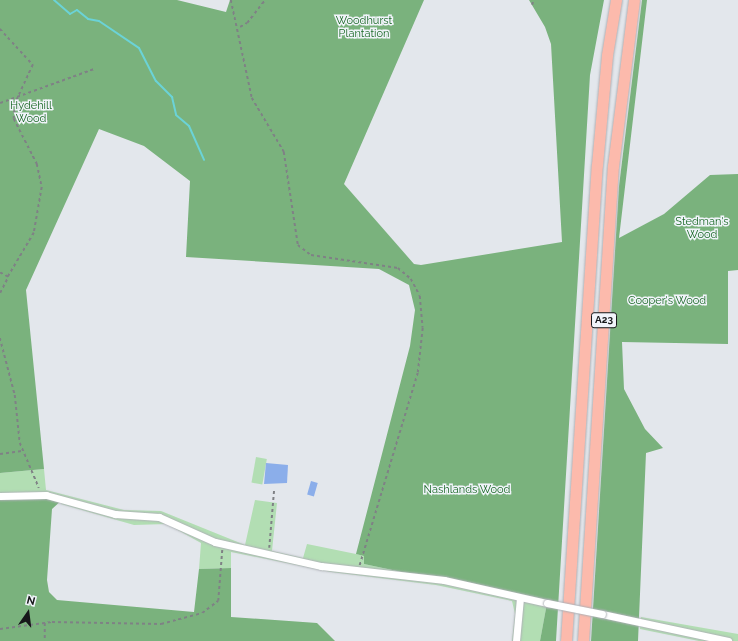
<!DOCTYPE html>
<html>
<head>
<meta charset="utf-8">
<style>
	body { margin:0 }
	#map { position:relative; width:738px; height:641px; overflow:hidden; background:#e3e7ec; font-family:Raleway,sans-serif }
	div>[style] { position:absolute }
	.green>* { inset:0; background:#b2deb3; transform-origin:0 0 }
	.forest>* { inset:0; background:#7ab27d }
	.stream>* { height:2px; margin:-1px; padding:0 1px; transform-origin:1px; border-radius:1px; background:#6bd3d7 }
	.building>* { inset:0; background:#8baeea; transform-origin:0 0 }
	.path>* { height:1.5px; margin-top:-0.75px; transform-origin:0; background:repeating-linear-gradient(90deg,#7f8185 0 3px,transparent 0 6px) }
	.roads { filter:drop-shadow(0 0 1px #aeb1b6) drop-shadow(0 0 1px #aeb1b6) }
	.minor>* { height:7px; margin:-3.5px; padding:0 3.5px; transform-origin:3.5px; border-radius:3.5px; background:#fff }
	.trunk>* { height:11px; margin:-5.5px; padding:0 5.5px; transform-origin:5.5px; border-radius:5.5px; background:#fcbaac }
	.bridges { filter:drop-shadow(0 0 1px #aeb1b6) drop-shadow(0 0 1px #aeb1b6) }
	.minor-bridge>* { height:7px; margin:-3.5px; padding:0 3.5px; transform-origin:3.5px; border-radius:3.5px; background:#fff }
	span { translate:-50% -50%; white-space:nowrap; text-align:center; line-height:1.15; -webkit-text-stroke:3px #f1f4fa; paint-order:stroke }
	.shield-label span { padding:1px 3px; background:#f1f4fa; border:1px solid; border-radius:3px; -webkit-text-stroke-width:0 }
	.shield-label { font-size:10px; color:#161719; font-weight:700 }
	.park-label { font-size:11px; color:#1a6926 }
	.north { position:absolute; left:8px; top:593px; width:40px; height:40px; -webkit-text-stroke:3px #f1f4fa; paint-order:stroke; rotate:14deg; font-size:11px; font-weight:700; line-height:16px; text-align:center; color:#161719 }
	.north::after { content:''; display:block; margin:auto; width:14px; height:18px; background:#161719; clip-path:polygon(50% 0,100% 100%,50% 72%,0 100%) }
</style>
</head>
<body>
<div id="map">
	<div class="green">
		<div style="left:256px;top:457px;width:11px;height:26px;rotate:10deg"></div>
		<div style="clip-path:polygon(44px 469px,46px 490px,124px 510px,161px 511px,245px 545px,255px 500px,277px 503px,272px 551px,303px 558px,307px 544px,356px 554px,364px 556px,364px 564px,547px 603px,540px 641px,512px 641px,515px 614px,512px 601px,436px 585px,331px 572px,231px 552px,231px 568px,199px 569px,201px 543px,167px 524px,134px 525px,61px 504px,63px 500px,0 496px,0 473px)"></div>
		<div style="clip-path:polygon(641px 617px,738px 634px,738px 641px,699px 641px,640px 629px)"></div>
	</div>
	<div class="forest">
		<div style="clip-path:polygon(0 0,177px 0,226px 12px,230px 0,424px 0,344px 184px,414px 264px,421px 265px,562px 242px,551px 44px,545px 27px,529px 0,604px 0,590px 75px,556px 641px,540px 641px,547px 603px,364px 564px,364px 556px,356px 554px,410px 346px,415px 310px,409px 285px,379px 269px,186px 257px,190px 181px,144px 146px,99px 129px,26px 290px,44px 469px,0 473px)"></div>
		<div style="clip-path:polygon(642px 0,647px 0,619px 238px,664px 214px,710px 175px,738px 174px,738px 270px,728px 271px,728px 344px,622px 342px,624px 389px,645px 429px,663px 448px,646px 453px,638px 641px,591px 641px,619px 186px)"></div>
		<div style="clip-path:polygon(0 496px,63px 499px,52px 509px,47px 580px,49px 592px,57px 600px,194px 612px,199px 569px,231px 568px,231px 617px,317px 623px,335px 641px,0 641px)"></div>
	</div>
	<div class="stream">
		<div style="left:54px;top:0;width:21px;rotate:41deg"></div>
		<div style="left:70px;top:14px;width:8px;rotate:-30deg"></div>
		<div style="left:77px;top:10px;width:14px;rotate:39deg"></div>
		<div style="left:88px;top:19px;width:11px;rotate:10deg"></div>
		<div style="left:99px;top:21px;width:48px;rotate:34deg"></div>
		<div style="left:139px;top:48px;width:37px;rotate:63deg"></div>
		<div style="left:156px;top:81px;width:23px;rotate:45deg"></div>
		<div style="left:172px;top:97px;width:18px;rotate:77deg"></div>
		<div style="left:176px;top:115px;width:17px;rotate:40deg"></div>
		<div style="left:189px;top:126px;width:37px;rotate:66deg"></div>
	</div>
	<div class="building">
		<div style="clip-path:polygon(266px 463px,288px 465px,287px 483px,264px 484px)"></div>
		<div style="left:311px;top:481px;width:7px;height:14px;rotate:16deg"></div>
	</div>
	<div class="path">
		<div style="left:231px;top:0;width:100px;rotate:77.9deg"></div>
		<div style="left:252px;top:98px;width:63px;rotate:59.3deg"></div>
		<div style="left:284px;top:152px;width:94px;rotate:81.4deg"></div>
		<div style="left:298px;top:245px;width:16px;rotate:38deg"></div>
		<div style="left:311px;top:255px;width:88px;rotate:8.5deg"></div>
		<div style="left:398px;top:268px;width:17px;rotate:40deg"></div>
		<div style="left:411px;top:279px;width:19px;rotate:62deg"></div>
		<div style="left:420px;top:296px;width:32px;rotate:85deg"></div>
		<div style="left:423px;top:328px;width:45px;rotate:96.3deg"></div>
		<div style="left:418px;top:373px;width:201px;rotate:106.8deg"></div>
		<div style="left:532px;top:5px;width:5px;rotate:-79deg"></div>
		<div style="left:240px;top:27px;width:8px;rotate:-30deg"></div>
		<div style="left:247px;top:23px;width:29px;rotate:-52deg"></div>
		<div style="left:0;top:29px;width:49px;rotate:47.5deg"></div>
		<div style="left:33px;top:65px;width:43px;rotate:114.8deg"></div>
		<div style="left:15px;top:104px;width:15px;rotate:94deg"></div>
		<div style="left:14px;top:119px;width:51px;rotate:62.9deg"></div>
		<div style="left:37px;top:164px;width:24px;rotate:78deg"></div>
		<div style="left:42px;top:187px;width:47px;rotate:99.9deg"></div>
		<div style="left:34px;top:233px;width:51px;rotate:120.6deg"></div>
		<div style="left:8px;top:277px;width:9px;rotate:-153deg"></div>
		<div style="left:0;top:103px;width:100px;rotate:-19.9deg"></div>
		<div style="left:0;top:293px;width:18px;rotate:-63deg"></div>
		<div style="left:0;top:338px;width:59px;rotate:75.3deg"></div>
		<div style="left:15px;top:395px;width:48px;rotate:84.1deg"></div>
		<div style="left:20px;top:443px;width:49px;rotate:67.1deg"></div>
		<div style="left:0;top:454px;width:22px;rotate:-8deg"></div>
		<div style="left:269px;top:548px;width:59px;rotate:-85.2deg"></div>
		<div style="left:45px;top:623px;width:18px;rotate:90deg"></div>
		<div style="left:0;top:629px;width:52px;rotate:-7.7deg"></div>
		<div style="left:52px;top:622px;width:109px;rotate:1.1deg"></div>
		<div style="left:161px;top:624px;width:42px;rotate:-15deg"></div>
		<div style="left:202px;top:613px;width:20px;rotate:-37deg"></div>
		<div style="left:218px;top:601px;width:51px;rotate:-85.5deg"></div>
	</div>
	<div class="roads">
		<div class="minor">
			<div style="left:0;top:496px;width:46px;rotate:-1.2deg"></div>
			<div style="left:46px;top:495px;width:72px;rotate:15.4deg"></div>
			<div style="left:115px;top:514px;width:44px;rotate:3.9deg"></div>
			<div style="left:159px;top:517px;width:61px;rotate:24.1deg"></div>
			<div style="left:215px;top:542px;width:109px;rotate:12.8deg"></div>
			<div style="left:321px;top:566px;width:124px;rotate:6.5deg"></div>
			<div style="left:444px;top:580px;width:106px;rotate:12.6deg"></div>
			<div style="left:602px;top:614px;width:129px;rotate:12.1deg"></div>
			<div style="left:516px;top:641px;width:43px;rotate:-84.7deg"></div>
		</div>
		<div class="trunk">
			<div style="left:566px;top:641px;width:477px;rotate:-86.3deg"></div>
			<div style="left:597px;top:165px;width:110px;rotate:-84.8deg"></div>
			<div style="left:607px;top:55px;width:56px;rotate:-80.7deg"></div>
			<div style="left:583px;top:641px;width:476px;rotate:-86.4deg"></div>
			<div style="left:613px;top:166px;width:167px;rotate:-82.8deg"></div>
		</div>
	</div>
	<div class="bridges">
		<div class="minor-bridge">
			<div style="left:547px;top:603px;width:56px;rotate:11.3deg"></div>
		</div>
	</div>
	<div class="shield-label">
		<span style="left:604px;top:320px">A23</span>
	</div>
	<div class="park-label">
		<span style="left:364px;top:28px">Woodhurst<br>Plantation</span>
		<span style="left:31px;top:113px">Hydehill<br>Wood</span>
		<span style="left:702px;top:229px">Stedman's<br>Wood</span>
		<span style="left:667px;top:301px">Cooper's Wood</span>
		<span style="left:467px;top:490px">Nashlands Wood</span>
	</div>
	<div class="north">N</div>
</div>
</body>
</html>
